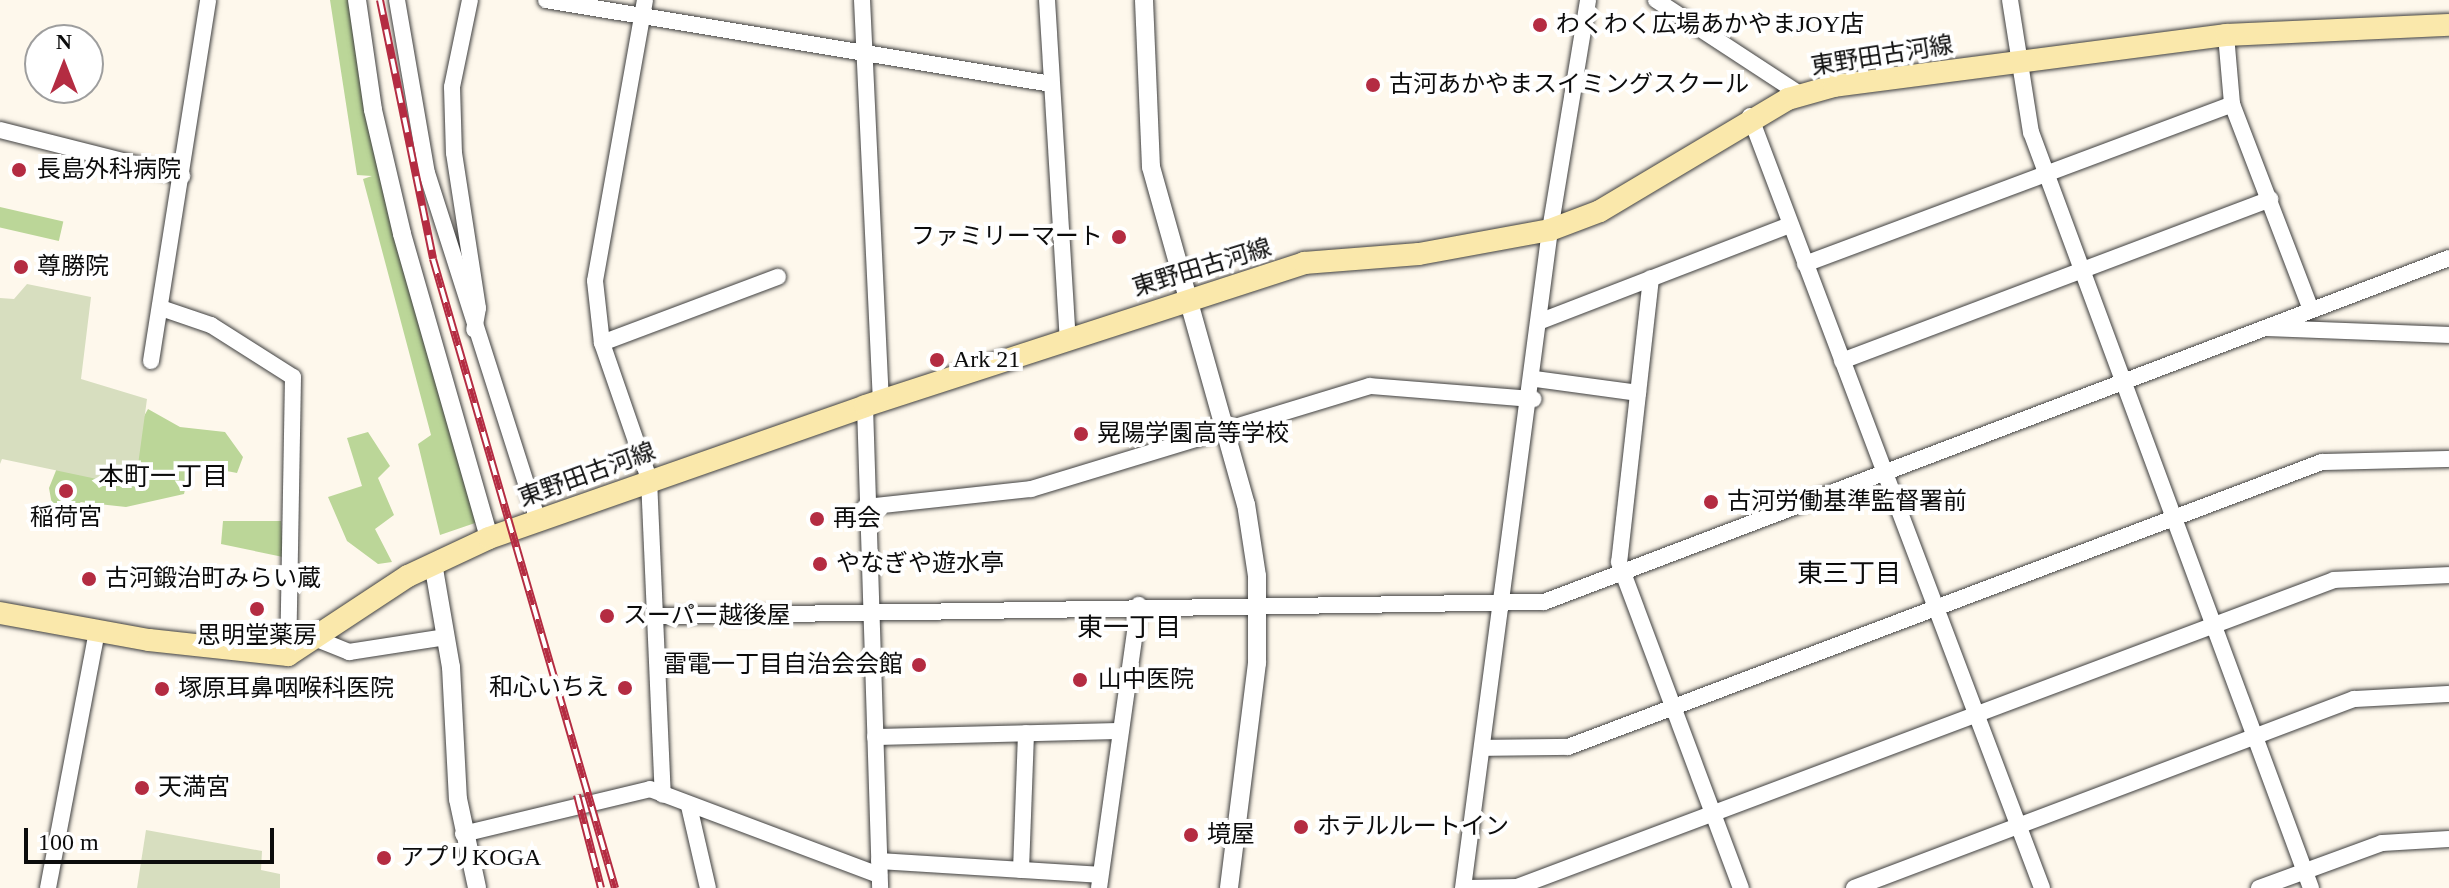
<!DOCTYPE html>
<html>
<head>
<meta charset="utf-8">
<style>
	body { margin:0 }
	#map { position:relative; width:2449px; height:888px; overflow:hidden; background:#fef8ec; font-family:"Times New Roman","Noto Sans JP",serif }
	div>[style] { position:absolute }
	.forest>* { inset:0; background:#bbd698; transform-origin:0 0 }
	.cemetery>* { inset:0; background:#d7debf }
	.roads { filter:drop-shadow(0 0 2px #3f3f3f) drop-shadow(0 0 2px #3f3f3f) }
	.minor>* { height:16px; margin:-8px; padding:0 8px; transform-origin:8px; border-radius:8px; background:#fff }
	.tertiary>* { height:18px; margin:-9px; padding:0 9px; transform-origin:9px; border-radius:9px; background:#fff }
	.secondary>* { height:22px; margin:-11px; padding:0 11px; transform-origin:11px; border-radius:11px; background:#fae8ab }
	.rail>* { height:8px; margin-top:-4px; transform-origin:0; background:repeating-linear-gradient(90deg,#fff 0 15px,#b42c42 0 30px); box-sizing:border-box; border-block:2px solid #b42c42 }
	.dots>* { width:22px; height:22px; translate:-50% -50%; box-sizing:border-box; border:4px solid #fff; border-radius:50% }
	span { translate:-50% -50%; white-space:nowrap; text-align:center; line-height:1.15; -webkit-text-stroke:8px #fff; paint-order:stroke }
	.poi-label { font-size:24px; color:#0c0c0c }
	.left { translate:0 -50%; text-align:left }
	.right { translate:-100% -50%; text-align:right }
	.street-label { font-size:24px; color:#0c0c0c }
	.neighbourhood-label { font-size:26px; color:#0c0c0c }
	.north { position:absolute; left:24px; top:24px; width:80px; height:80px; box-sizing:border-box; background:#fff; border:2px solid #9e9e9e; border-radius:50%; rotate:0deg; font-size:22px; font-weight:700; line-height:32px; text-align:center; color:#0c0c0c }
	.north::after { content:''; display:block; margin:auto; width:28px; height:36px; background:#b42c42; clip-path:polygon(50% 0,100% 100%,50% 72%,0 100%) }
	.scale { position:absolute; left:24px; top:828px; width:250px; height:36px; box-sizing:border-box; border:4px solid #0c0c0c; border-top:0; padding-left:10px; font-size:24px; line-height:28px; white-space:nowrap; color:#0c0c0c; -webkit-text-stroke:6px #fff; paint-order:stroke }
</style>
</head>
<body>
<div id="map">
	<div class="forest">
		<div style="clip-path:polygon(330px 0,357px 0,373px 110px,478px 522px,440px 535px,418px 444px,431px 435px,363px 179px,372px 176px,357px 175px)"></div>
		<div style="left:0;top:207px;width:65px;height:20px;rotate:13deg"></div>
		<div style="clip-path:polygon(148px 409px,180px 427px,225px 432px,243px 457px,237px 473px,191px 464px,184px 494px,126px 507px,80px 502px,91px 517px,54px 516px,49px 488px,57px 468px,129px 487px,132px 438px)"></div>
		<div style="clip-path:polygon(368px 432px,390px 466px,378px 478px,394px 515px,375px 529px,392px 562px,378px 564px,347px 541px,328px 497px,362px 486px,347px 438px)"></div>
		<div style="clip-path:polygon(223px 521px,281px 521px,283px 557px,221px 544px)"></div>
	</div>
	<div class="cemetery">
		<div style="clip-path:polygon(27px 284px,91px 297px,81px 379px,147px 399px,135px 487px,2px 459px,0 464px,0 298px,14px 299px)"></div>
		<div style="clip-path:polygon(146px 830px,262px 851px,261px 870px,280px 874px,280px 888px,137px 888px)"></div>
	</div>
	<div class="roads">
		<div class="minor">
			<div style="left:397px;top:0;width:176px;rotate:80.2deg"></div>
			<div style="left:427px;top:173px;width:364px;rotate:72.3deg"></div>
			<div style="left:470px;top:0;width:89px;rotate:101.7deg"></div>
			<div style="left:452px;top:87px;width:66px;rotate:88.3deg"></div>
			<div style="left:454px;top:153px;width:157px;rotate:81.2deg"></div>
			<div style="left:478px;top:308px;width:22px;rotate:100deg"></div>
			<div style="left:546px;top:0;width:512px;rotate:9.44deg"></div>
			<div style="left:645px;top:0;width:285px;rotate:100.1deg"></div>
			<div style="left:595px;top:281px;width:62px;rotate:83.6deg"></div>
			<div style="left:602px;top:343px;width:144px;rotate:70.9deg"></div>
			<div style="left:649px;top:479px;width:316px;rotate:87.5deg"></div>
			<div style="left:862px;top:0;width:401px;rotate:87.3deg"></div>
			<div style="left:1047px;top:0;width:340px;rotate:86.5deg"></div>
			<div style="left:1656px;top:0;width:173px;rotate:33.2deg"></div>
			<div style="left:2010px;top:0;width:134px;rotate:81deg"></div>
			<div style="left:2031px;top:132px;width:806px;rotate:69.68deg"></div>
			<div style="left:2226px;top:35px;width:69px;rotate:85deg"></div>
			<div style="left:2232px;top:104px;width:221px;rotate:69deg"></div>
			<div style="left:1750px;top:116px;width:825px;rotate:69.28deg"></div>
			<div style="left:0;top:130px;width:188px;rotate:14.2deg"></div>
			<div style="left:1805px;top:264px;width:456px;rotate:-20.5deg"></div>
			<div style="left:1651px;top:278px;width:286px;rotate:96.4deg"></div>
			<div style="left:1619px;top:562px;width:348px;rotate:69.5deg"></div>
			<div style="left:161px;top:308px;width:53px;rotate:18.8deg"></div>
			<div style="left:211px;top:325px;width:97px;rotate:32.4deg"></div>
			<div style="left:293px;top:377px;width:278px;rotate:91deg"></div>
			<div style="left:1541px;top:321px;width:267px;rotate:-21.1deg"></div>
			<div style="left:2268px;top:328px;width:181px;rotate:2.2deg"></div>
			<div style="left:602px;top:343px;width:188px;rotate:-20.6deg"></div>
			<div style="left:151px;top:361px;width:365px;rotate:-81deg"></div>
			<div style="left:1842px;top:361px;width:458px;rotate:-20.7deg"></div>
			<div style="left:1535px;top:379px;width:104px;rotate:7.7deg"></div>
			<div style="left:865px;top:406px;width:482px;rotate:88.2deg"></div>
			<div style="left:865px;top:507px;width:167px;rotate:-6.2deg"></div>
			<div style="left:1031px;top:489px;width:354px;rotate:-16.9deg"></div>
			<div style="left:1370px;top:386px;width:164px;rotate:4.6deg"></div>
			<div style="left:658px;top:616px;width:886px;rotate:-0.91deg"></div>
			<div style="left:1544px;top:602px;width:968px;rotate:-20.81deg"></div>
			<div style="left:317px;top:639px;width:35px;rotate:22deg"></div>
			<div style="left:349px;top:652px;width:98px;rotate:-8.8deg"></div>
			<div style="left:875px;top:737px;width:245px;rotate:-1.4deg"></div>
			<div style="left:1482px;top:748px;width:86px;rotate:-0.7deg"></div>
			<div style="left:1568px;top:747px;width:806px;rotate:-20.71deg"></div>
			<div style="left:2322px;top:462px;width:127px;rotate:-1.4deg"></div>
			<div style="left:689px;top:806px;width:84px;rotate:77deg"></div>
			<div style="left:463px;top:834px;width:192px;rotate:-13.5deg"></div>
			<div style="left:650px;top:789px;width:245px;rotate:20.6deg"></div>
			<div style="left:879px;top:861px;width:220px;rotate:3.6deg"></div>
			<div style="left:1021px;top:870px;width:137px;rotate:-87.9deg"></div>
			<div style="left:48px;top:888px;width:262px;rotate:-79.2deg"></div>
			<div style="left:1099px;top:888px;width:286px;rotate:-82deg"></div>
			<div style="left:1463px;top:888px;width:664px;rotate:-82.47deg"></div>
			<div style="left:1550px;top:230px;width:233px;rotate:-80.6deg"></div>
			<div style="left:1468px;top:888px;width:49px;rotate:-1.2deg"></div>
			<div style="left:1517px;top:887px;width:873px;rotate:-20.59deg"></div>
			<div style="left:2334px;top:580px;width:115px;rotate:-2.5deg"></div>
			<div style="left:1854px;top:888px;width:535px;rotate:-20.71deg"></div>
			<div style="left:2354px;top:699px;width:95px;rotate:-3deg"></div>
			<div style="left:2259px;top:888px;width:131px;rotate:-20.1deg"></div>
			<div style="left:2382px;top:843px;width:67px;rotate:-3.4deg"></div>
		</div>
		<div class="tertiary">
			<div style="left:357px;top:0;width:111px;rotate:81.7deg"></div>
			<div style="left:373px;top:110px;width:127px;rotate:76.8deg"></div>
			<div style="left:402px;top:234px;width:316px;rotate:74deg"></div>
			<div style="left:1144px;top:0;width:167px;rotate:87.6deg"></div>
			<div style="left:1151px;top:167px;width:350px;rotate:74.3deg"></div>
			<div style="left:1246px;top:504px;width:73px;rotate:81.3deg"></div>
			<div style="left:1257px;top:576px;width:87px;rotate:90deg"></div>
			<div style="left:1257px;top:663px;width:227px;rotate:97.1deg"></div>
			<div style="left:433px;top:563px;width:106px;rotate:80.2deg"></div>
			<div style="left:451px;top:667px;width:132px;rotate:87deg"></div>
			<div style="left:458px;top:799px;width:91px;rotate:77.9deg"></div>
		</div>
		<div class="secondary">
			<div style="left:0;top:613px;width:151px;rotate:10.3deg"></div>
			<div style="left:149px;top:640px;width:140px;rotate:6.2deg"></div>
			<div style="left:288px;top:655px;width:144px;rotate:-33.4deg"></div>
			<div style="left:408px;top:576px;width:89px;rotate:-25.1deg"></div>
			<div style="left:489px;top:538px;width:398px;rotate:-19.3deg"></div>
			<div style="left:865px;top:406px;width:462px;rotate:-18deg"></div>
			<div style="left:1304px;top:263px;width:115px;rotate:-4.5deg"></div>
			<div style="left:1419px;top:254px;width:133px;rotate:-10.4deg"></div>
			<div style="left:1550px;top:230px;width:53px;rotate:-20.8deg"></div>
			<div style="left:1600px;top:211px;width:219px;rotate:-30.8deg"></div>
			<div style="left:1788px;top:99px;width:48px;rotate:-15.8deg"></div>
			<div style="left:1834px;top:86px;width:395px;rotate:-7.4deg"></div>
			<div style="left:2226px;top:35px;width:223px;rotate:-2.6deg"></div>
		</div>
	</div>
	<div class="rail">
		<div style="left:380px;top:0;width:264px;rotate:78.4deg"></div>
		<div style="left:433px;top:259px;width:655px;rotate:73.86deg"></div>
		<div style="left:577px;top:795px;width:96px;rotate:75.5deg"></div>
	</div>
	<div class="dots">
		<div style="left:1540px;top:25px;background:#b42c42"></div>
		<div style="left:1373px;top:85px;background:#b42c42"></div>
		<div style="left:19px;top:170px;background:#b42c42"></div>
		<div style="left:1119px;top:237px;background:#b42c42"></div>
		<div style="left:21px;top:267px;background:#b42c42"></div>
		<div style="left:937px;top:360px;background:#b42c42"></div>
		<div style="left:1081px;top:434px;background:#b42c42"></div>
		<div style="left:66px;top:491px;background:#b42c42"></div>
		<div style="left:1711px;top:502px;background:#b42c42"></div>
		<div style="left:817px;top:519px;background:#b42c42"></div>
		<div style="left:820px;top:564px;background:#b42c42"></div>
		<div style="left:89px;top:579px;background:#b42c42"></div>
		<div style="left:257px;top:609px;background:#b42c42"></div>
		<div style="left:607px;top:616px;background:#b42c42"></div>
		<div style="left:919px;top:665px;background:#b42c42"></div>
		<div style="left:1080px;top:680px;background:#b42c42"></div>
		<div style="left:625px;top:688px;background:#b42c42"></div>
		<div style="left:162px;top:689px;background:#b42c42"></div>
		<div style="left:142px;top:788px;background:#b42c42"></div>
		<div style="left:1301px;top:827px;background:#b42c42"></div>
		<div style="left:1191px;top:835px;background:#b42c42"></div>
		<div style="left:384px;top:858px;background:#b42c42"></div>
	</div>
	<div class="poi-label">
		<span class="left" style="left:1556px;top:25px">わくわく広場あかやまJOY店</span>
		<span class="left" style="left:1389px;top:85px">古河あかやまスイミングスクール</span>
		<span class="left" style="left:37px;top:170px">長島外科病院</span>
		<span class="right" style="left:1103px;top:237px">ファミリーマート</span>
		<span class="left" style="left:37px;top:267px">尊勝院</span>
		<span class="left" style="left:953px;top:360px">Ark 21</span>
		<span class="left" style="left:1097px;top:434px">晃陽学園高等学校</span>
		<span class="left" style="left:1727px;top:502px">古河労働基準監督署前</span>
		<span style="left:66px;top:518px">稲荷宮</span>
		<span class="left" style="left:833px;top:519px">再会</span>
		<span class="left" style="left:836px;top:564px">やなぎや遊水亭</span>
		<span class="left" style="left:105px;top:579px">古河鍛治町みらい蔵</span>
		<span class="left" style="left:623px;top:616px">スーパー越後屋</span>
		<span style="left:257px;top:636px">思明堂薬房</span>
		<span class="right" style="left:903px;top:665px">雷電一丁目自治会会館</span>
		<span class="left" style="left:1098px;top:680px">山中医院</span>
		<span class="right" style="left:609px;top:688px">和心いちえ</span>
		<span class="left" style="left:178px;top:689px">塚原耳鼻咽喉科医院</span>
		<span class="left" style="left:158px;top:788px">天満宮</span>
		<span class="left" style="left:1317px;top:827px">ホテルルートイン</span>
		<span class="left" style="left:1207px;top:835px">境屋</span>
		<span class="left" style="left:400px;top:858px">アプリKOGA</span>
	</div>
	<div class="street-label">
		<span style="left:1882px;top:56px;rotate:-9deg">東野田古河線</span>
		<span style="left:1202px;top:268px;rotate:-17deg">東野田古河線</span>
		<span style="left:587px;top:475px;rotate:-20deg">東野田古河線</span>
	</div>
	<div class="neighbourhood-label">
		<span style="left:163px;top:477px">本町一丁目</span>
		<span style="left:1849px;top:574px">東三丁目</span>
		<span style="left:1129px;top:628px">東一丁目</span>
	</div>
	<div class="north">N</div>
	<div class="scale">100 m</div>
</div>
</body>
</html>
